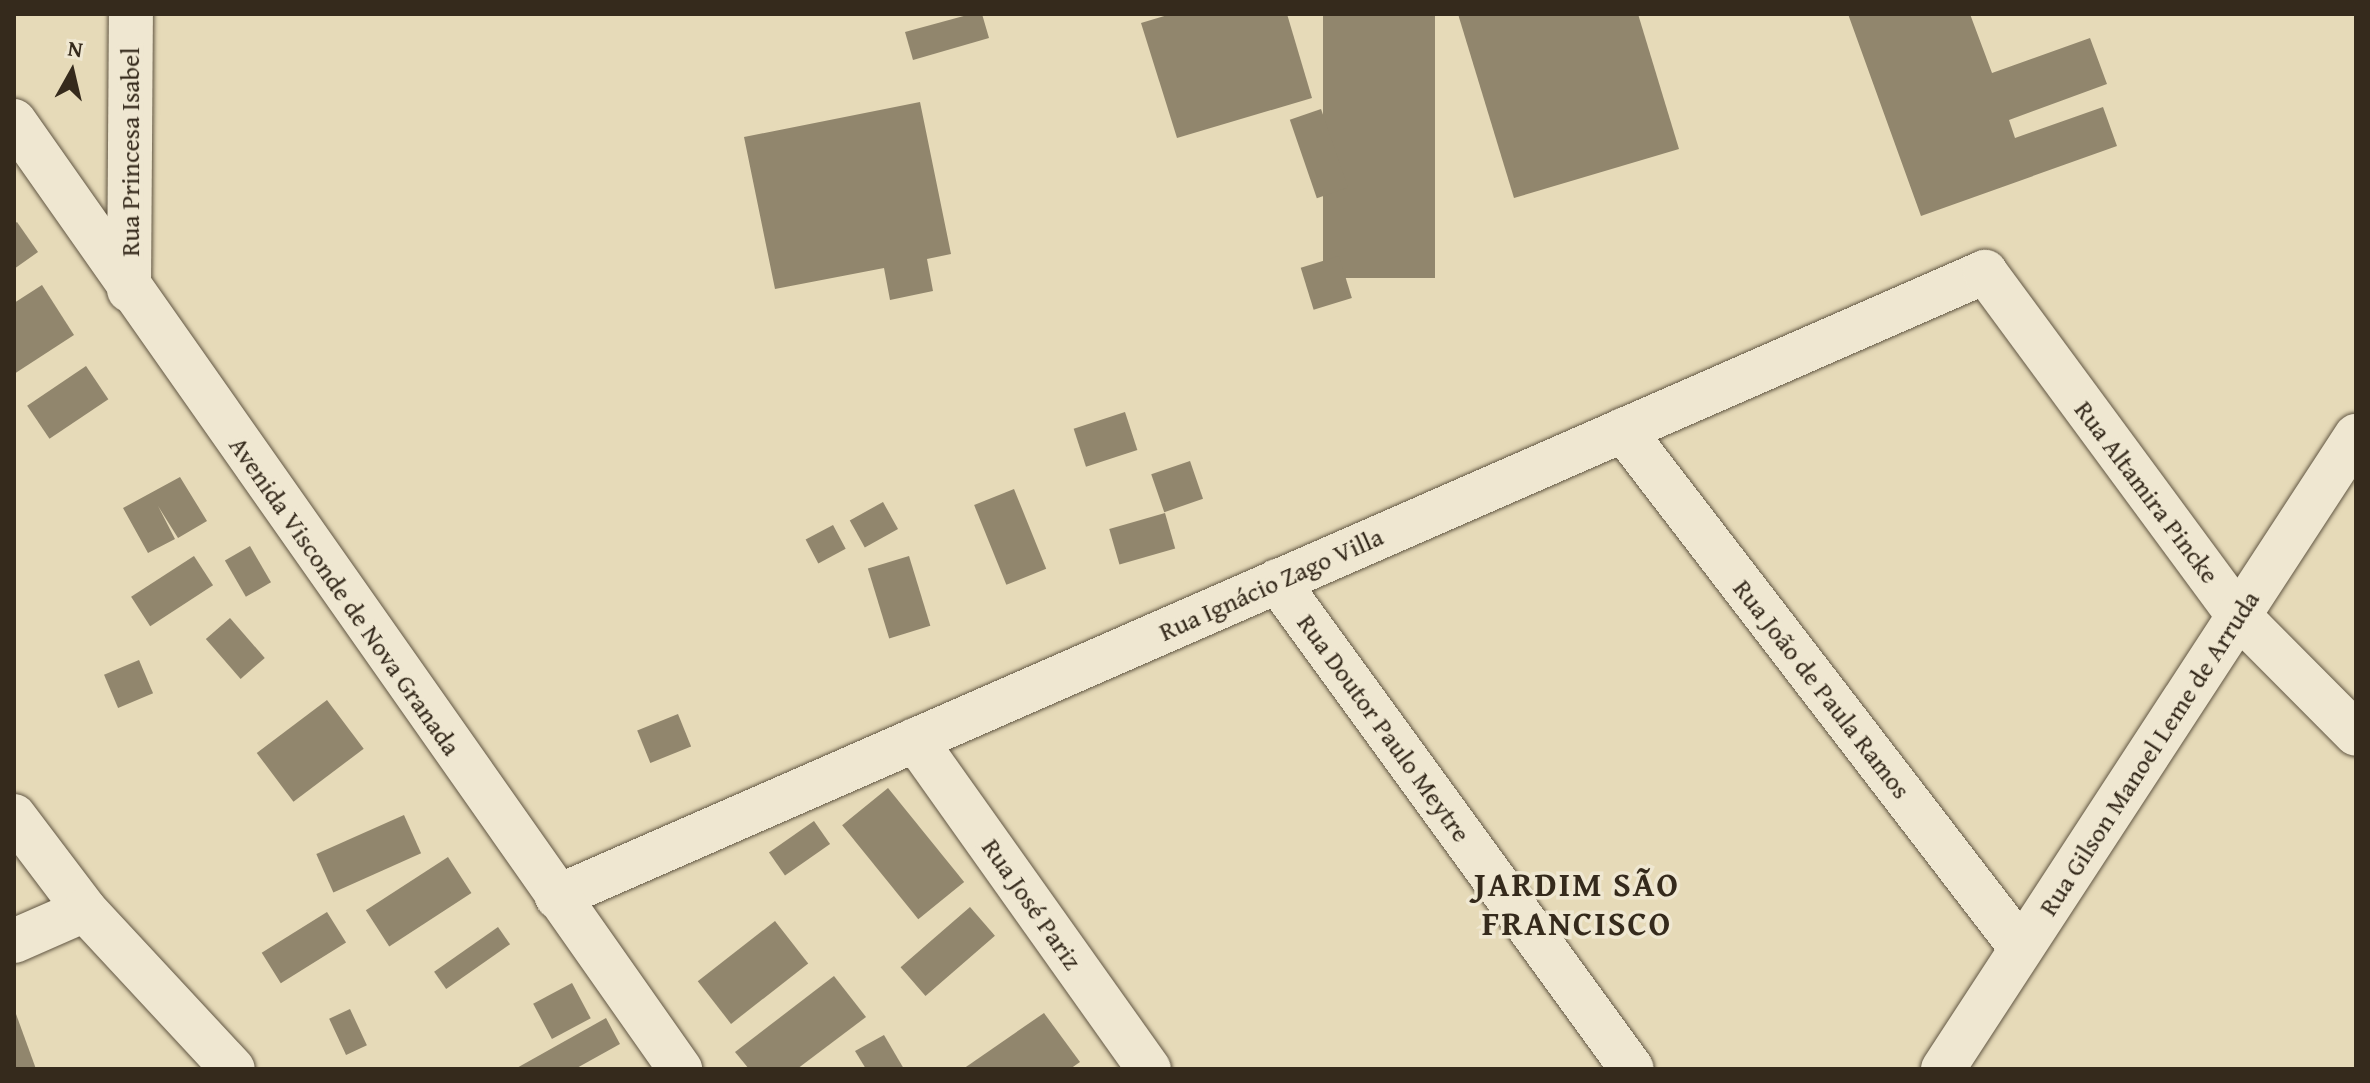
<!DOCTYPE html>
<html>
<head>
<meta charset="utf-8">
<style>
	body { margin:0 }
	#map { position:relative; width:2370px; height:1083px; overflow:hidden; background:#e6dab8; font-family:"Gentium Book Plus",serif }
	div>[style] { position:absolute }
	.building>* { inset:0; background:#91866d; transform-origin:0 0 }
	.roads { filter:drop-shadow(0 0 2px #615643) drop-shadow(0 0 2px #615643) }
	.minor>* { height:44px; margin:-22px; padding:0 22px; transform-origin:22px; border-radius:22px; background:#efe7d1 }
	.secondary>* { height:44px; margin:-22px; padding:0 22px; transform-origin:22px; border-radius:22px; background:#efe7d1 }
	span { translate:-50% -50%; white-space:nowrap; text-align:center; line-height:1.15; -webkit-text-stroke:7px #efe7d1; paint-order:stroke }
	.street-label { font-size:26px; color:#352a1c }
	.district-label { font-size:34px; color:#352a1c; font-weight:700; letter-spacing:2px }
	.frame { position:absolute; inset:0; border:16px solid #352a1c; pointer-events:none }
	.north { position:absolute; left:32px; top:32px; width:80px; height:80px; -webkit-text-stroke:6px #efe7d1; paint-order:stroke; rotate:8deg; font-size:22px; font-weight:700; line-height:32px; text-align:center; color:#352a1c }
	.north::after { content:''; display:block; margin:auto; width:28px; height:36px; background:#352a1c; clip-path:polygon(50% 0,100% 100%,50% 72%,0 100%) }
</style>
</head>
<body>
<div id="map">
	<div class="building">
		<div style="clip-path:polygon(971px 14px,982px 14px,989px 38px,913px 60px,905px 32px)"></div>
		<div style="clip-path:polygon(1171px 14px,1287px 14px,1312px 98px,1177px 138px,1141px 23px)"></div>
		<div style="left:1323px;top:14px;width:112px;height:264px"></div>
		<div style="clip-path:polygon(1458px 14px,1638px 14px,1679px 149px,1514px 198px)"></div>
		<div style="clip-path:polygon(1848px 14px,1970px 14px,1992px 73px,2090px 38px,2107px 84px,2009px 120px,2015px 138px,2103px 107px,2117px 146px,1921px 216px)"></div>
		<div style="clip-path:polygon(920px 102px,951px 254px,927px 259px,933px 291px,890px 300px,884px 268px,775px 289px,744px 137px)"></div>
		<div style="left:1321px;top:109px;width:83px;height:33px;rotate:71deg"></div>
		<div style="clip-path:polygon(17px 222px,38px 252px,14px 269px,14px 224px)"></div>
		<div style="left:1339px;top:256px;width:44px;height:40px;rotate:73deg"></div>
		<div style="clip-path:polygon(42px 285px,74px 335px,14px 374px,14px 303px)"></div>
		<div style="left:86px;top:366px;width:40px;height:71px;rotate:56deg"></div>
		<div style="left:1125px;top:412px;width:40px;height:54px;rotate:72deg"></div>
		<div style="left:1190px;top:461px;width:40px;height:41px;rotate:71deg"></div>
		<div style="clip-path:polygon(180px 477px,207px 521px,178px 538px,158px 506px,175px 539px,148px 553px,123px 508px)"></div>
		<div style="left:1014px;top:489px;width:86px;height:43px;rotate:68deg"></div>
		<div style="left:883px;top:502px;width:31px;height:38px;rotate:61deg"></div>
		<div style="left:1165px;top:513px;width:37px;height:58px;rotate:74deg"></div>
		<div style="left:833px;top:525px;width:27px;height:31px;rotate:62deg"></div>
		<div style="left:250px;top:546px;width:42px;height:29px;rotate:60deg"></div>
		<div style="left:194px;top:556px;width:35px;height:75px;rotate:57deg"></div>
		<div style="left:909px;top:556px;width:73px;height:43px;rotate:73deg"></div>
		<div style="left:230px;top:618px;width:53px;height:32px;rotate:49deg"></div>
		<div style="left:139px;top:660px;width:36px;height:38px;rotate:67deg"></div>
		<div style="left:327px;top:700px;width:61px;height:88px;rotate:53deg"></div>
		<div style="left:678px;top:714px;width:35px;height:44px;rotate:68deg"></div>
		<div style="left:888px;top:788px;width:121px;height:59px;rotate:51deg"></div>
		<div style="left:404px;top:815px;width:42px;height:96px;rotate:66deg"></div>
		<div style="left:814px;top:821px;width:28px;height:55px;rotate:55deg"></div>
		<div style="left:448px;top:857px;width:43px;height:98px;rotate:57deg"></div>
		<div style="left:970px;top:907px;width:38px;height:92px;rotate:49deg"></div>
		<div style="left:327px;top:912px;width:36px;height:77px;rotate:58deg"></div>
		<div style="left:775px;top:921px;width:54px;height:98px;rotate:52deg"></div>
		<div style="left:498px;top:927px;width:21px;height:78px;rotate:55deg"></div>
		<div style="clip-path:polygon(834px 976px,866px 1017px,797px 1069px,749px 1069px,735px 1052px)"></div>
		<div style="left:572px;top:983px;width:40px;height:44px;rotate:62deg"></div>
		<div style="left:350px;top:1009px;width:40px;height:23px;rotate:65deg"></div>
		<div style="clip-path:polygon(1044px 1013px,1080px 1062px,1070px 1069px,963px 1069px)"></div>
		<div style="clip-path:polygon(16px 1014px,36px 1069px,14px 1069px)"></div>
		<div style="clip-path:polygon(606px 1018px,620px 1044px,575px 1069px,515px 1069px)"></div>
		<div style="clip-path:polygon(884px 1035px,904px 1069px,866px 1069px,855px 1051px)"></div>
	</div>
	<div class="roads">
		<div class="minor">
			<div style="left:129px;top:290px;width:276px;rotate:-89.6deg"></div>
			<div style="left:1623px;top:430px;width:653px;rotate:52.46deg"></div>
			<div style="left:1277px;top:581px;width:603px;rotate:53.97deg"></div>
			<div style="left:915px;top:740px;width:404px;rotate:54.6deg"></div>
			<div style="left:557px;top:897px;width:1559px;rotate:-23.64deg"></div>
			<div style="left:1985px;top:272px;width:428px;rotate:53.6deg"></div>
			<div style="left:2239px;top:616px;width:166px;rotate:45.2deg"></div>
			<div style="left:14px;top:941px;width:77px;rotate:-23.6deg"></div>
			<div style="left:1943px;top:1069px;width:756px;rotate:-56.88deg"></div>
		</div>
		<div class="secondary">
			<div style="left:14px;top:121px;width:1159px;rotate:54.91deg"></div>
			<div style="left:14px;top:816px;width:118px;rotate:52.9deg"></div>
			<div style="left:85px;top:910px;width:217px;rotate:47.1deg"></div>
		</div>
	</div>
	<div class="street-label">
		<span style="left:130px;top:152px;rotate:-90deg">Rua Princesa Isabel</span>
		<span style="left:2147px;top:492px;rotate:53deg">Rua Altamira Pincke</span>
		<span style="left:1271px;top:584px;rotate:-24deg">Rua Ignácio Zago Villa</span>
		<span style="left:345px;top:596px;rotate:55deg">Avenida Visconde de Nova Granada</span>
		<span style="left:1822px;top:689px;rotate:52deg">Rua João de Paula Ramos</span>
		<span style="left:1384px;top:728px;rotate:54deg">Rua Doutor Paulo Meytre</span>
		<span style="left:2149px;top:753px;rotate:-57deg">Rua Gilson Manoel Leme de Arruda</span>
		<span style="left:1032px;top:904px;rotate:55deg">Rua José Pariz</span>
	</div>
	<div class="district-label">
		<span style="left:1577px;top:903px">JARDIM SÃO<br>FRANCISCO</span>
	</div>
	<div class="frame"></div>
	<div class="north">N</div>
</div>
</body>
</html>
